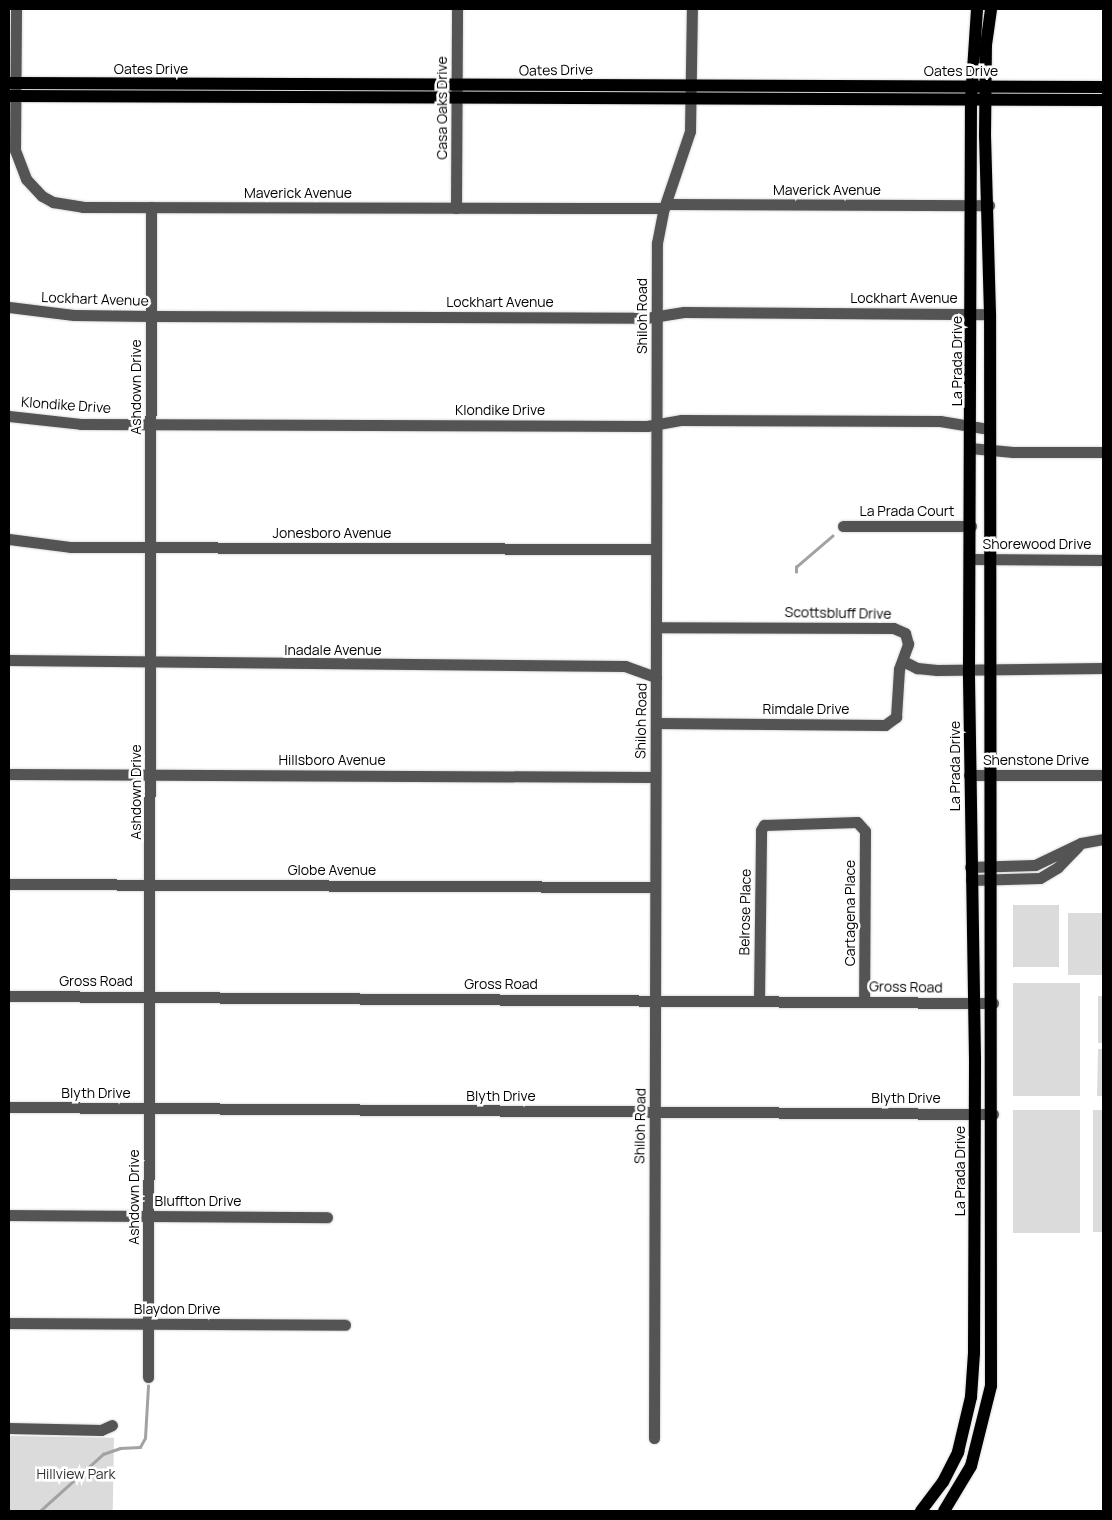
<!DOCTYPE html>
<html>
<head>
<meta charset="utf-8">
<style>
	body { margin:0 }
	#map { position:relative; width:1112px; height:1520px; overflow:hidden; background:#fff; font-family:Manrope,sans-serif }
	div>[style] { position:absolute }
	.green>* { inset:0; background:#dbdbdb; transform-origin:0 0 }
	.stream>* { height:2.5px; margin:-1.25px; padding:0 1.25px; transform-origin:1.25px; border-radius:1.25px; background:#a2a2a2 }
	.roads { filter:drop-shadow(0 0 1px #dbdbdb) drop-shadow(0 0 1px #dbdbdb) }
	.minor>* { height:11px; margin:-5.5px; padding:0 5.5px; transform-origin:5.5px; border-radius:5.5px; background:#545454 }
	.major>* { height:12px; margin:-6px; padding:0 6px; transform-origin:6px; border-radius:6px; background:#000 }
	span { translate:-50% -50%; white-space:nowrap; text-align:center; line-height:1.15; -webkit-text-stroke:5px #fff; paint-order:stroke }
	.street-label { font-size:14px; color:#000 }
	.park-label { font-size:14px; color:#323232 }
	.frame { position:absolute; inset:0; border:10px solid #000; pointer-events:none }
</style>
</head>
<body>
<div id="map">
	<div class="green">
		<div style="left:1013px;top:905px;width:46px;height:62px"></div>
		<div style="left:1068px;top:913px;width:35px;height:62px"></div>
		<div style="left:1013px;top:983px;width:67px;height:113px"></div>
		<div style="left:1098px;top:996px;width:5px;height:47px"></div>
		<div style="clip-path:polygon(1098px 1049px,1103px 1049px,1103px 1096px,1097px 1096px)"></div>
		<div style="left:1080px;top:1110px;width:123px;height:67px;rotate:90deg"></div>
		<div style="left:1093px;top:1110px;width:10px;height:122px"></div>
		<div style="left:9px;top:1436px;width:105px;height:75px;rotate:1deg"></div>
	</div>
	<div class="stream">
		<div style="left:796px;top:572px;width:5px;rotate:-90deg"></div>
		<div style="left:796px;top:567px;width:48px;rotate:-40.7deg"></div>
		<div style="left:40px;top:1511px;width:85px;rotate:-42.1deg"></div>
		<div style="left:103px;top:1454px;width:18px;rotate:-19deg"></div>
		<div style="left:120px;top:1448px;width:20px;rotate:-3deg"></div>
		<div style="left:140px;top:1447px;width:10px;rotate:-61deg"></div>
		<div style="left:145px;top:1438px;width:52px;rotate:-86.7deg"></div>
	</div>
	<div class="roads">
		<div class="minor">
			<div style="left:16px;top:9px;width:141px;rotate:90.4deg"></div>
			<div style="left:15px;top:150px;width:31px;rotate:69deg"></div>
			<div style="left:26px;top:179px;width:23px;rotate:47deg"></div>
			<div style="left:42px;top:196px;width:13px;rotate:29deg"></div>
			<div style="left:53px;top:202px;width:30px;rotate:9deg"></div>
			<div style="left:83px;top:207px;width:581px;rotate:0.1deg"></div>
			<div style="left:666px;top:204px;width:323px;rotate:0.2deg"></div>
			<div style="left:456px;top:208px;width:199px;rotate:-89.7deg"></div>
			<div style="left:9px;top:307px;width:65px;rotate:7deg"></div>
			<div style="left:74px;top:315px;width:77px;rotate:0.7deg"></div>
			<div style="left:151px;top:316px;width:495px;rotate:0.2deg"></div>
			<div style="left:646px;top:318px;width:38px;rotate:-9deg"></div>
			<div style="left:684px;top:312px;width:306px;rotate:0.4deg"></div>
			<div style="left:9px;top:416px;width:72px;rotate:6.3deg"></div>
			<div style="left:81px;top:424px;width:566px;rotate:0.2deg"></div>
			<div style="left:647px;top:426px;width:35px;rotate:-10deg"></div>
			<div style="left:681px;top:420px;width:259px;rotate:0.2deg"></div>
			<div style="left:940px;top:421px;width:50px;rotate:9.3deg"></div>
			<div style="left:970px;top:448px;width:43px;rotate:5.3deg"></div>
			<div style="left:1013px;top:452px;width:90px"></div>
			<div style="left:843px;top:526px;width:128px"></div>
			<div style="left:9px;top:539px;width:63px;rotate:7.4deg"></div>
			<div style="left:71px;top:547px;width:585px;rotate:0.2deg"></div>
			<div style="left:971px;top:559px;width:132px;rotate:0.4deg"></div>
			<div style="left:9px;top:660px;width:616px;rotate:0.56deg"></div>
			<div style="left:625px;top:666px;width:33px;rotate:20deg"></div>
			<div style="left:903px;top:661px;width:16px;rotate:27deg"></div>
			<div style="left:917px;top:668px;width:20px;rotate:6deg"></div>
			<div style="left:937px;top:670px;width:166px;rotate:-0.7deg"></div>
			<div style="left:656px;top:723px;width:229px;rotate:0.5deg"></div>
			<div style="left:885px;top:725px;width:14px;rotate:-36deg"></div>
			<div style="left:896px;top:717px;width:48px;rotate:-86.4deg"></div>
			<div style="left:899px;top:669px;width:27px;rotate:-70deg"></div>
			<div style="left:908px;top:644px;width:11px;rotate:-105deg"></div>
			<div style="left:905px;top:633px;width:13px;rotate:-157deg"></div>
			<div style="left:893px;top:628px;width:236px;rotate:-179.8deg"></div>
			<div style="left:9px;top:774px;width:646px;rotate:0.27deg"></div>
			<div style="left:969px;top:775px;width:134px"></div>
			<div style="left:970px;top:867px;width:65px;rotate:-1.8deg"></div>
			<div style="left:1035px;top:865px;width:51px;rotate:-25.6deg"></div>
			<div style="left:1081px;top:843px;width:22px;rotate:-10deg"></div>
			<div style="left:971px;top:880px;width:69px;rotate:-1.7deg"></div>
			<div style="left:1040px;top:878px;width:21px;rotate:-31deg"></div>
			<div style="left:1058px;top:867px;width:29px;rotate:-46deg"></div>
			<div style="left:9px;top:884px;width:646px;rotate:0.27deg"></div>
			<div style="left:9px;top:996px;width:984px;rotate:0.41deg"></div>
			<div style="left:759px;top:1001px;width:171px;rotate:-89.3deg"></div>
			<div style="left:761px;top:830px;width:6px;rotate:-59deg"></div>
			<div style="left:764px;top:825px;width:93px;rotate:-1.8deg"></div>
			<div style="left:857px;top:822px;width:12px;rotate:48deg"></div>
			<div style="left:865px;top:831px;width:171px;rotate:90.3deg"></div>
			<div style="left:9px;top:1107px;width:984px;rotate:0.41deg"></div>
			<div style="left:9px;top:1215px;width:318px;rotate:0.4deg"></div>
			<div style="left:9px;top:1323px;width:336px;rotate:0.3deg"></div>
			<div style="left:148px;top:1377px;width:1170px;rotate:-89.85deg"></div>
			<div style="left:9px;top:1428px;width:92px;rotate:1.2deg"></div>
			<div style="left:101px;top:1430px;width:12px;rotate:-24deg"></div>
			<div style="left:654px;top:1438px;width:1195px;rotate:-89.86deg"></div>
			<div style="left:657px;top:243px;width:36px;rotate:-79deg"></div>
			<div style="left:664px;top:208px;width:81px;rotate:-71.3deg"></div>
			<div style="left:690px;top:131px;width:122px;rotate:-89.1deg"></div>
		</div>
		<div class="major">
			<div style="left:9px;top:83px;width:1094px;rotate:0.21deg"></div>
			<div style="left:9px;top:96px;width:1094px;rotate:0.21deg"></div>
			<div style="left:921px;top:1511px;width:36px;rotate:-53deg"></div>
			<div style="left:943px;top:1482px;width:34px;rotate:-63deg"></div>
			<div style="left:958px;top:1452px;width:57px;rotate:-76.7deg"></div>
			<div style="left:971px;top:1397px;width:44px;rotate:-86.1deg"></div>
			<div style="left:974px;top:1353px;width:294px;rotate:-89.8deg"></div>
			<div style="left:975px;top:1059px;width:391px;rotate:-90.9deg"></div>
			<div style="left:969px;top:668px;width:568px;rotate:-89.8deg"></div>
			<div style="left:971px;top:100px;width:91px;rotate:-86.2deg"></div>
			<div style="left:944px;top:1511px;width:52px;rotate:-59deg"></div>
			<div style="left:971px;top:1466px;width:82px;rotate:-76deg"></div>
			<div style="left:991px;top:1386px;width:1072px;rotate:-90.05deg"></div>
			<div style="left:990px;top:314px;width:178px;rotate:-91.6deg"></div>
			<div style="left:985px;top:136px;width:91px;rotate:-89.4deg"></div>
			<div style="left:986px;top:45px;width:36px;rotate:-82deg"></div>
		</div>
	</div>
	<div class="street-label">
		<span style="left:151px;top:69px">Oates Drive</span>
		<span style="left:556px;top:70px;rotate:-1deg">Oates Drive</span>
		<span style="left:961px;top:71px">Oates Drive</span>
		<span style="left:442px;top:108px;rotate:-90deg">Casa Oaks Drive</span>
		<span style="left:827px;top:190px">Maverick Avenue</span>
		<span style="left:298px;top:193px">Maverick Avenue</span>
		<span style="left:904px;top:298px">Lockhart Avenue</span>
		<span style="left:95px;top:299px;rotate:2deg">Lockhart Avenue</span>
		<span style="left:500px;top:302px">Lockhart Avenue</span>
		<span style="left:642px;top:316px;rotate:-90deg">Shiloh Road</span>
		<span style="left:957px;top:361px;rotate:-90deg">La Prada Drive</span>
		<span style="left:136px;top:387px;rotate:-90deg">Ashdown Drive</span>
		<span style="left:66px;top:405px;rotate:4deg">Klondike Drive</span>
		<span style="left:500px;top:410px">Klondike Drive</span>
		<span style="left:907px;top:511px">La Prada Court</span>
		<span style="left:332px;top:533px">Jonesboro Avenue</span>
		<span style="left:1037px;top:544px">Shorewood Drive</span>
		<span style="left:838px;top:613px;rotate:1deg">Scottsbluff Drive</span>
		<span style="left:333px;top:650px">Inadale Avenue</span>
		<span style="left:806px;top:709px">Rimdale Drive</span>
		<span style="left:641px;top:721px;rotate:-89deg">Shiloh Road</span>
		<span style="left:332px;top:760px">Hillsboro Avenue</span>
		<span style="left:1036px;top:760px">Shenstone Drive</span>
		<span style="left:955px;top:766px;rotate:-90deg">La Prada Drive</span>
		<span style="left:136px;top:792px;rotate:-90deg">Ashdown Drive</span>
		<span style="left:332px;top:870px">Globe Avenue</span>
		<span style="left:745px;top:912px;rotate:-89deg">Belrose Place</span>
		<span style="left:850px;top:913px;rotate:-90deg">Cartagena Place</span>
		<span style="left:96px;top:981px">Gross Road</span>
		<span style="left:501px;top:984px">Gross Road</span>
		<span style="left:906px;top:987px;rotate:1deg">Gross Road</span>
		<span style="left:96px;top:1093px">Blyth Drive</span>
		<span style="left:501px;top:1096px">Blyth Drive</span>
		<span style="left:906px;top:1098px">Blyth Drive</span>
		<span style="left:640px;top:1126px;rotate:-89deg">Shiloh Road</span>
		<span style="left:960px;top:1171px;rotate:-90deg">La Prada Drive</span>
		<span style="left:134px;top:1197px;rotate:-90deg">Ashdown Drive</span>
		<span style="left:198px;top:1201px">Bluffton Drive</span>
		<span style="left:177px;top:1309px">Blaydon Drive</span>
	</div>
	<div class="park-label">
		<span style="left:76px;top:1474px">Hillview Park</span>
	</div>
	<div class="frame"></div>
</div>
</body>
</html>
